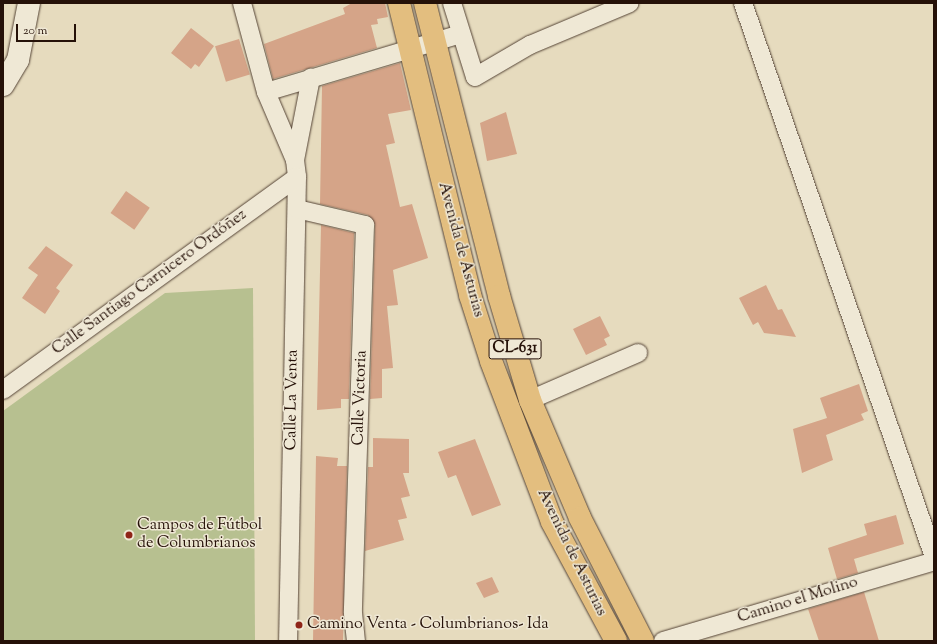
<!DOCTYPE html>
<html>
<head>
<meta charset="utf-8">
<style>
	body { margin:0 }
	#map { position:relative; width:937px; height:644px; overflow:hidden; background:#e6dbbe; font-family:"Sorts Mill Goudy",serif }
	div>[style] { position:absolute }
	.green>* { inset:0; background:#b7c090 }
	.building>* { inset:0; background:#d5a488; transform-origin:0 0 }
	.roads { filter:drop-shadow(0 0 1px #554436) drop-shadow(0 0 1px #554436) }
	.minor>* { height:18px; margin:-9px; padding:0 9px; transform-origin:9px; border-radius:9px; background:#efe8d5 }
	.secondary>* { height:22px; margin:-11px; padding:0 11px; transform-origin:11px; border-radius:11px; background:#efe8d5 }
	.primary>* { height:22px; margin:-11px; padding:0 11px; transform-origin:11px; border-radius:11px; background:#e3be7f }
	.dots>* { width:11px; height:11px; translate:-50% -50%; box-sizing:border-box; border:2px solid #efe8d5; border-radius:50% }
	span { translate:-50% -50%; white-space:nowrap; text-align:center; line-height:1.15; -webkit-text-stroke:3px #efe8d5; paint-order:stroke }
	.shield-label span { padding:1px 3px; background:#efe8d5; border:1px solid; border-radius:3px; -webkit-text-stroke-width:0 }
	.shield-label { font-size:15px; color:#251108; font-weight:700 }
	.street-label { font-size:16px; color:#251108 }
	.poi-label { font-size:16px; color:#251108 }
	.left { translate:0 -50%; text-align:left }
	.frame { position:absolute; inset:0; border:4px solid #251108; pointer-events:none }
	.scale { position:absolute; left:16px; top:24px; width:60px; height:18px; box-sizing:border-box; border:2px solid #251108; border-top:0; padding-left:5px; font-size:12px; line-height:14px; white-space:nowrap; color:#251108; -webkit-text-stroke:3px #efe8d5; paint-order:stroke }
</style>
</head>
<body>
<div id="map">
	<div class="green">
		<div style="clip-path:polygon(253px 288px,255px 641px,3px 641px,3px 411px,165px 293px)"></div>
	</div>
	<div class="building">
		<div style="clip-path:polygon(352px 3px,385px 3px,388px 17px,377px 19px,378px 24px,371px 25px,377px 48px,273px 79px,264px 44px,345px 14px,343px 8px)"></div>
		<div style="clip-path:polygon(191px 28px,214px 46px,199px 67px,195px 64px,191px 69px,171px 53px)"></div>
		<div style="left:239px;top:39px;width:37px;height:25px;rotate:73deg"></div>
		<div style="clip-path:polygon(400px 63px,411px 110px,388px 114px,395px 143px,386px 145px,400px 207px,412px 204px,428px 258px,393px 270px,398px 305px,387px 306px,393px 368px,382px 369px,382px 398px,370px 399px,375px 225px,368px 215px,320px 204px,322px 86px)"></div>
		<div style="clip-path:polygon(506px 112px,517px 154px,487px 161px,480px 123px)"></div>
		<div style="left:126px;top:191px;width:29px;height:27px;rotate:35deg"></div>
		<div style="clip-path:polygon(321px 225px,354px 233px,349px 399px,341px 399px,341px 408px,317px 410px)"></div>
		<div style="clip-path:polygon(46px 246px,73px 265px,56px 288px,60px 291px,45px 314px,22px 298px,38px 275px,28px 268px)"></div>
		<div style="clip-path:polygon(766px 285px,778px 310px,782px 309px,796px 337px,764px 333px,758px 322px,753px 325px,739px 298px)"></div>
		<div style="clip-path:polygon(600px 316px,610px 336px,604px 339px,607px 345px,586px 355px,573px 329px)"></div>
		<div style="clip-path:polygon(859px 384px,868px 411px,861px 414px,864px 420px,826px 435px,833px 460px,802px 473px,793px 429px,827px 418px,820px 398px)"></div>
		<div style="clip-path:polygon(373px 438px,409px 439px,409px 473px,403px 473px,410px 496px,401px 498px,407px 518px,398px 520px,404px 540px,365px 551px,368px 467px,373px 467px)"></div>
		<div style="clip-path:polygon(475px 439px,501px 505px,472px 516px,456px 475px,448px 478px,438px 452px)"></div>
		<div style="clip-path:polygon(316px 456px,338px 458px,337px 466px,347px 466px,343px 641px,313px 641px)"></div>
		<div style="clip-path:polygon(896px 515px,904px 544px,854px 559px,858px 573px,837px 579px,828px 548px,867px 535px,864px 524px)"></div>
		<div style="clip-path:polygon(492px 577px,499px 592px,484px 598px,476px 583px)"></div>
		<div style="clip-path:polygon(864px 592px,879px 641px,819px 641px,808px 609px)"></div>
	</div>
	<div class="roads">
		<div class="minor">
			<div style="left:242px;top:3px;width:92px;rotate:74.9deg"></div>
			<div style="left:266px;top:92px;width:74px;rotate:66.9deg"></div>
			<div style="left:295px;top:160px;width:17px;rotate:83deg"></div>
			<div style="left:297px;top:177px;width:464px;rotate:91.1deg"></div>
			<div style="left:452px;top:3px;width:77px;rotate:72.7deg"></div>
			<div style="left:475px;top:77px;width:64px;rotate:-30.2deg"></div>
			<div style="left:530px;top:45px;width:108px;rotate:-22.8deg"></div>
			<div style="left:743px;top:3px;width:586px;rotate:70.98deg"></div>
			<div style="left:266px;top:92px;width:202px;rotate:-16.6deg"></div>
			<div style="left:295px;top:160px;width:84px;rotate:-79deg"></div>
			<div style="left:297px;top:209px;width:70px;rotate:13.2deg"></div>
			<div style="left:365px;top:225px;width:388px;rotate:91.8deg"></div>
			<div style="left:353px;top:613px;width:28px;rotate:84deg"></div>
			<div style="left:3px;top:390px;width:363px;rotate:-35.9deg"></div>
			<div style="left:530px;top:400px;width:118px;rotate:-23.5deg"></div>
			<div style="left:663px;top:641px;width:283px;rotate:-16.4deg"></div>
		</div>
		<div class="secondary">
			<div style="left:3px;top:85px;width:29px;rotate:-59deg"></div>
			<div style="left:18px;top:60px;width:58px;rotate:-79.1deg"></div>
		</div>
		<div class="primary">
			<div style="left:399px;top:3px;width:301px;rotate:76.3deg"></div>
			<div style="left:470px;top:295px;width:69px;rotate:72.3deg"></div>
			<div style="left:491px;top:361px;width:172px;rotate:69.2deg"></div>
			<div style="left:552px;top:522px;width:135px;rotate:61.7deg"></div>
			<div style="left:425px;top:3px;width:302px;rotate:75.8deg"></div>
			<div style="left:499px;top:296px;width:109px;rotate:73.4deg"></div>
			<div style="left:530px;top:400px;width:128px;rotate:67deg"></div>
			<div style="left:580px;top:518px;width:138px;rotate:62.9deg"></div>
		</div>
	</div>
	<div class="dots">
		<div style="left:129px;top:535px;background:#8f2418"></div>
		<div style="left:299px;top:625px;background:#8f2418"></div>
	</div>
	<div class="shield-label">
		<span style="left:515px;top:349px">CL-631</span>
	</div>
	<div class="street-label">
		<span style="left:460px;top:250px;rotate:75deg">Avenida de Asturias</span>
		<span style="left:150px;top:283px;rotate:-36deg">Calle Santiago Carnicero Ordóñez</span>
		<span style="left:361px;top:398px;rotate:-88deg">Calle Victoria</span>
		<span style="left:293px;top:400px;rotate:-89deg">Calle La Venta</span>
		<span style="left:571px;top:553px;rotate:64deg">Avenida de Asturias</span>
		<span style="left:798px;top:601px;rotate:-17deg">Camino el Molino</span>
	</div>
	<div class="poi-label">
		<span class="left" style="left:137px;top:535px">Campos de Fútbol<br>de Columbrianos</span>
		<span class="left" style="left:307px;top:625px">Camino Venta - Columbrianos- Ida</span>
	</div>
	<div class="frame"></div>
	<div class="scale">20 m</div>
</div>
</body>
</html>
